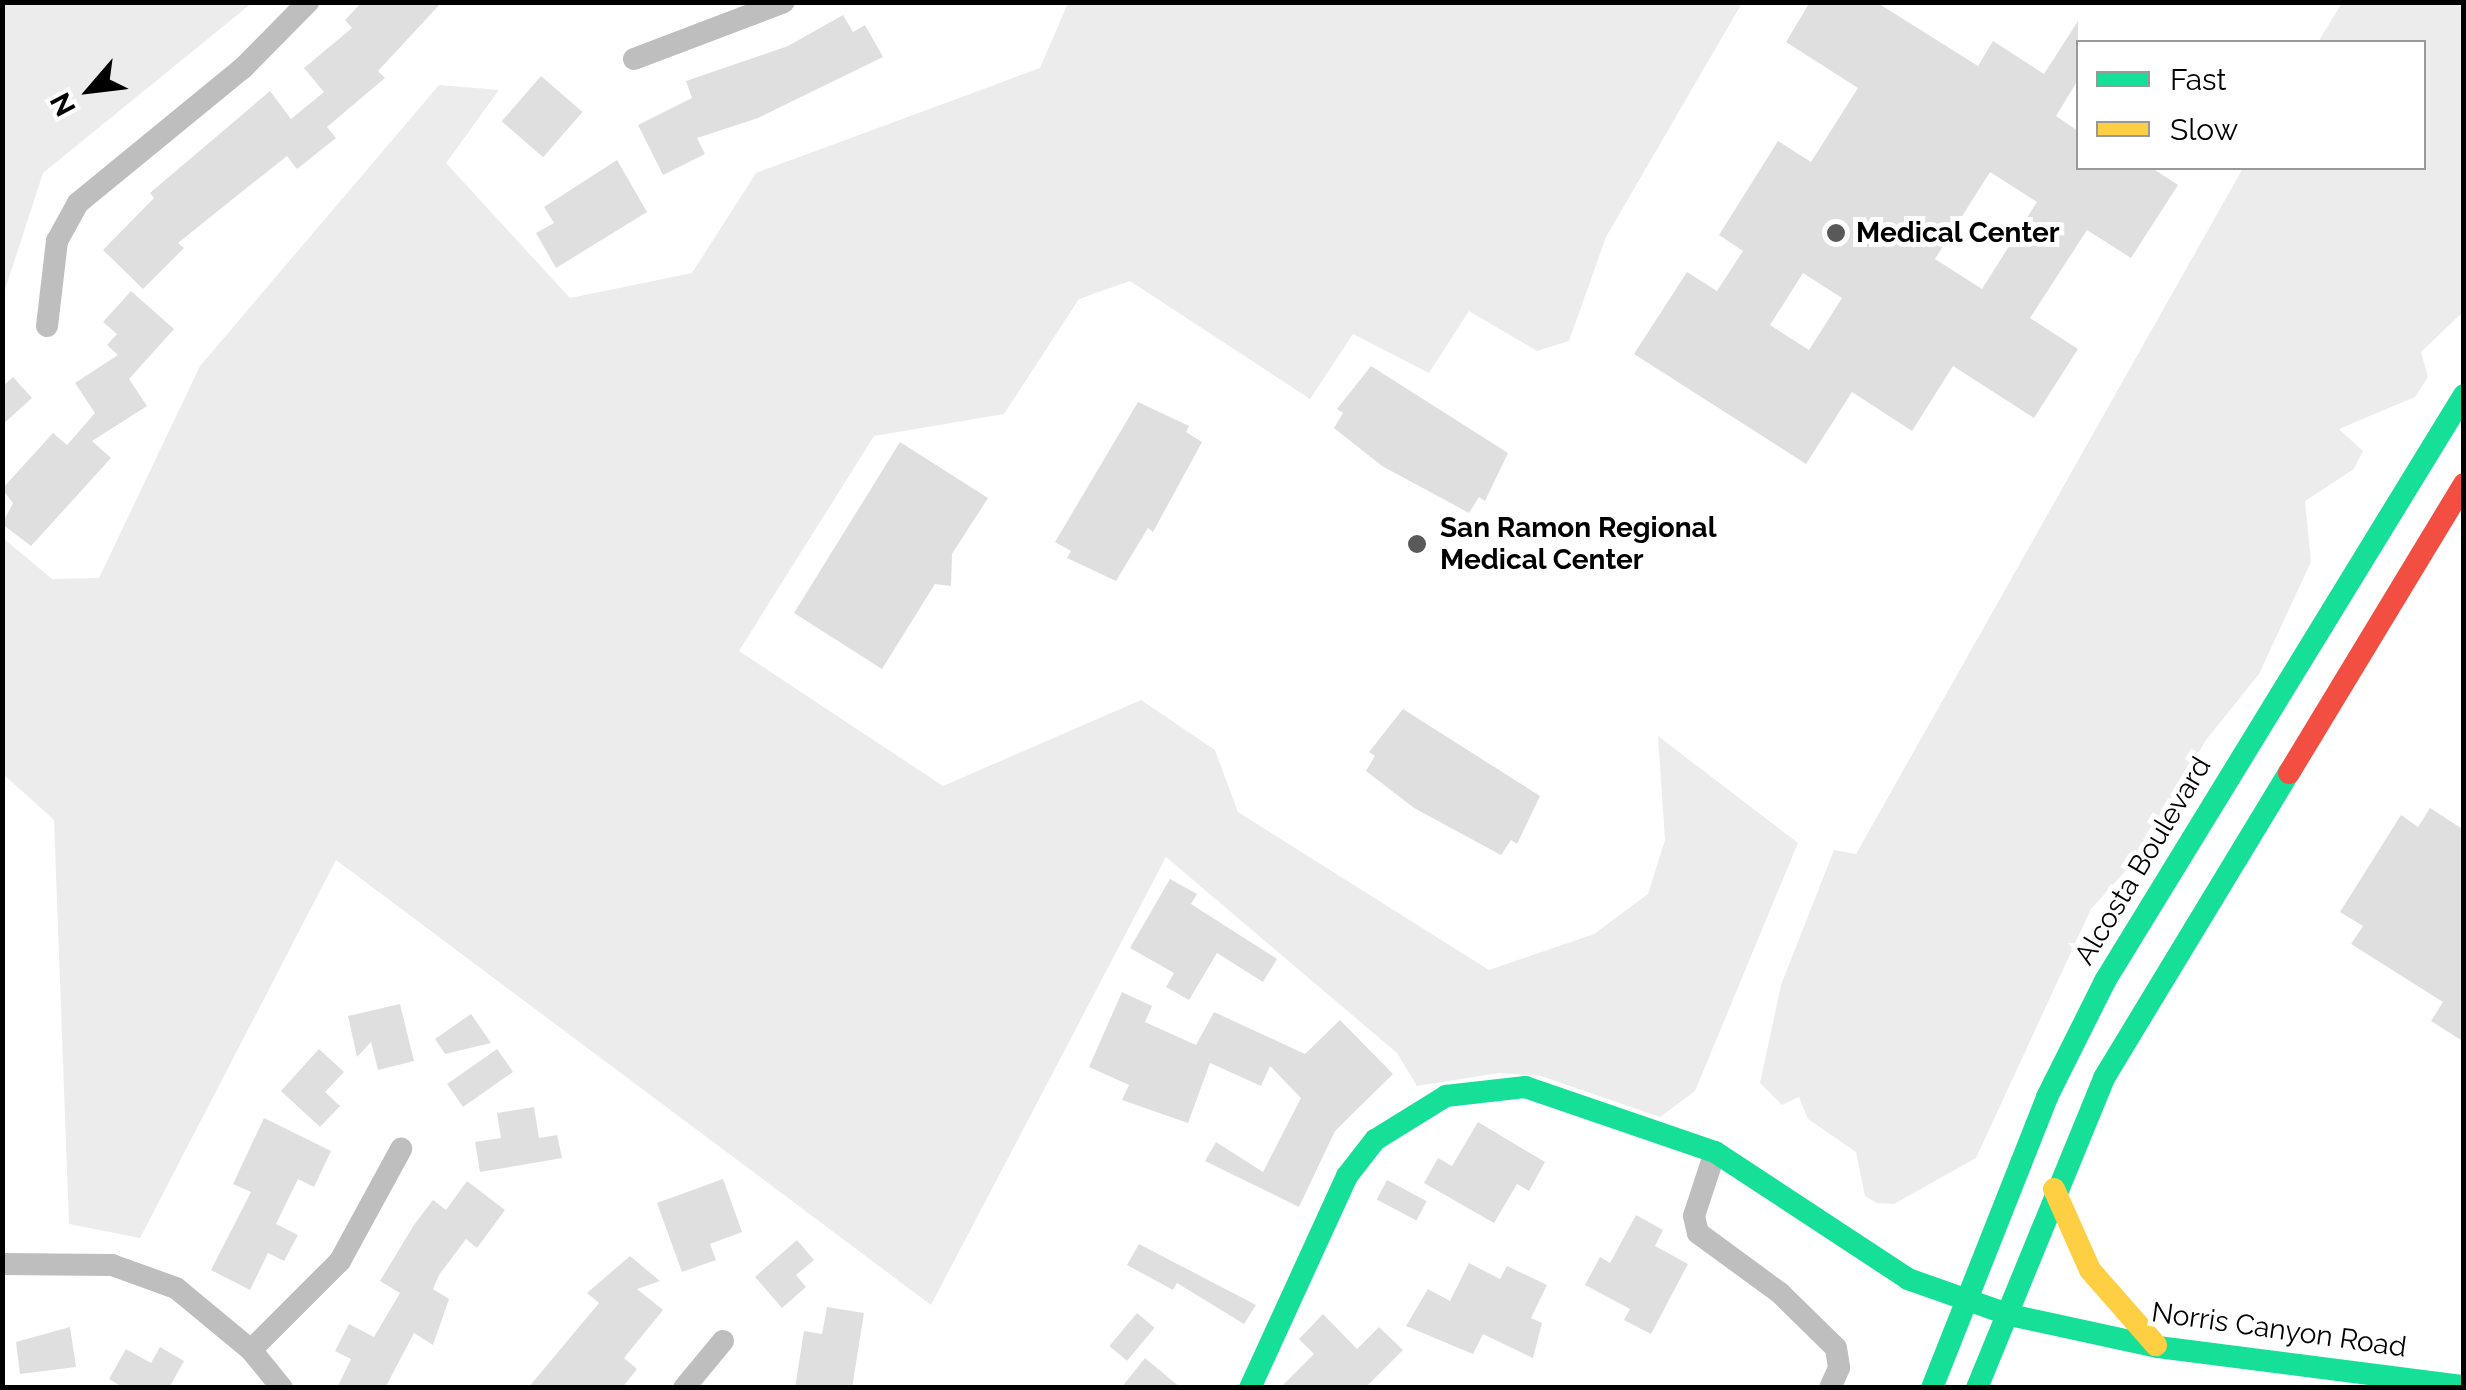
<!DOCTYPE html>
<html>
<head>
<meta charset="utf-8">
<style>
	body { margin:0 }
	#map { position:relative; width:2466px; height:1390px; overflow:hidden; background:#fff; font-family:Raleway,sans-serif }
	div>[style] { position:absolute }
	.green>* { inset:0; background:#ececec }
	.building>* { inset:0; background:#dfdfdf; transform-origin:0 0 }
	.street>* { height:22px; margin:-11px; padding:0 11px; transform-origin:11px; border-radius:11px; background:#bebebe }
	.fast>* { height:22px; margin:-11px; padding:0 11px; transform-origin:11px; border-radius:11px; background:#16e098 }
	.slow>* { height:22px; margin:-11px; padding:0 11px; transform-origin:11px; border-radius:11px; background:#ffcf43 }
	.jam>* { height:22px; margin:-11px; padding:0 11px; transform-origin:11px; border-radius:11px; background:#f24e42 }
	.dots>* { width:28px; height:28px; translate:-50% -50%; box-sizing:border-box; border:5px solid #fff; border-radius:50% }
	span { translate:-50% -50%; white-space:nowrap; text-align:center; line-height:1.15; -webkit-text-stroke:10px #fff; paint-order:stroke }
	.poi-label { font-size:28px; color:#000; font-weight:700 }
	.left { translate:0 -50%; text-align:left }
	.street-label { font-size:28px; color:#000 }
	.frame { position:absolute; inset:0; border:5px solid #000; pointer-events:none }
	.legend { position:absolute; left:2076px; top:40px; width:350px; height:130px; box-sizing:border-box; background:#fff; border:2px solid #999; margin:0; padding:12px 18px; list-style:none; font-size:30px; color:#000 }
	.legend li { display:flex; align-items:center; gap:20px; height:50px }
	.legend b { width:50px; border:2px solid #999 }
	.north { position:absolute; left:40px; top:40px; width:100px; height:100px; -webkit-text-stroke:8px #fff; paint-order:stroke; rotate:242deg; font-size:28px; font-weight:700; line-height:40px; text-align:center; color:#000 }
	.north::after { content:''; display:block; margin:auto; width:35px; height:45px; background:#000; clip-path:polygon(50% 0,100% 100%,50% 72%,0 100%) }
</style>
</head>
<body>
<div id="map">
	<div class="green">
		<div style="clip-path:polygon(3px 2px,252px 3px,43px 173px,3px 296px)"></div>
		<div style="clip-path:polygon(1068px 3px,1742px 3px,1606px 237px,1569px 341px,1537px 351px,1469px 311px,1429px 373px,1353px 334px,1310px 399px,1130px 281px,1079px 299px,1004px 414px,874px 436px,739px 651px,943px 786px,1141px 700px,1215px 750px,1238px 812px,1489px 970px,1594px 934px,1648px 894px,1665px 840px,1658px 736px,1798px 843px,1695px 1091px,1660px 1117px,1541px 1076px,1499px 1073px,1417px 1086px,1397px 1053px,1166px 857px,931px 1305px,336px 860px,140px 1238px,69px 1224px,54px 820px,3px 774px,3px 538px,52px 579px,99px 578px,200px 366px,439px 85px,499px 90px,446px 163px,570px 298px,692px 273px,756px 173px,1040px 68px)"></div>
		<div style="clip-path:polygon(2342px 3px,2463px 3px,2463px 312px,2421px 352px,2428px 377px,2415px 397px,2339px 429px,2363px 451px,2354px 469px,2305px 501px,2311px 562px,2259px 674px,2206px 740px,2131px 865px,2091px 909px,1976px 1158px,1894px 1204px,1877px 1203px,1865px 1196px,1856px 1152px,1808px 1119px,1799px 1097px,1782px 1105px,1760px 1083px,1781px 985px,1834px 850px,1856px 854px,2243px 168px,2424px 168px,2424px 42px,2318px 42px)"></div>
	</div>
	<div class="building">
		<div style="clip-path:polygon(362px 2px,442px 2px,378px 71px,385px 78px,327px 127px,336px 138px,297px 169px,287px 156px,229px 202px,178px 243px,184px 248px,143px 289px,103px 250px,154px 198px,150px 193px,270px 91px,291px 119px,324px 92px,304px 68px,352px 28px,345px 20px)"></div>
		<div style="clip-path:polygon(evenodd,1810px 2px,1876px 2px,1978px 66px,1993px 41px,2044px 74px,2078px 21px,2078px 80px,2056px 116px,2078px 131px,2078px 168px,2152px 168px,2178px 185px,2131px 258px,2087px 230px,2030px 318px,2078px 349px,2034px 418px,1953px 366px,1912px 431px,1852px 392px,1806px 464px,1634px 354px,1687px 272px,1717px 291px,1743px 251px,1719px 235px,1778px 141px,1811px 162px,1858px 88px,1786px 42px,1810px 2px,1990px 172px,2037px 202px,1982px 289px,1935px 259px,1990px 172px,1810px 2px,1803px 273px,1842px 298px,1809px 350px,1770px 325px,1803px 273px)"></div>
		<div style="clip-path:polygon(843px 15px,853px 32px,865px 25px,883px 57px,758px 118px,697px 138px,705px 154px,663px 175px,638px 125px,692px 98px,686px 81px,788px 46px)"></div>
		<div style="left:541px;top:76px;width:55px;height:60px;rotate:41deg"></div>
		<div style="clip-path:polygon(617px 160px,647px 212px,556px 268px,536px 233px,554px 223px,544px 207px)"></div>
		<div style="clip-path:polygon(131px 291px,174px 329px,129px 379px,147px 406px,92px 441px,111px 458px,31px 546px,2px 524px,13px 503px,2px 489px,53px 433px,67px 445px,95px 413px,75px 383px,118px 355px,107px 345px,117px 334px,103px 322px)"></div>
		<div style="clip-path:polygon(1371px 366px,1508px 453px,1485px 501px,1479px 497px,1469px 513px,1382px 466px,1334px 428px,1343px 413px,1337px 409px)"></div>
		<div style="clip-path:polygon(13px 377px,32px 398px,2px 425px,2px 387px)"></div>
		<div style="clip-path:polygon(1138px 402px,1189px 426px,1186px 432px,1202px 442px,1153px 532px,1148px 528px,1116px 581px,1067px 558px,1071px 551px,1055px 542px)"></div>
		<div style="clip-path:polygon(900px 442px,988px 498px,952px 554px,951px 586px,935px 584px,882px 669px,794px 613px)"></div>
		<div style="clip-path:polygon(1403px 709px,1540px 796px,1517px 844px,1511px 840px,1501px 855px,1414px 808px,1366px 771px,1375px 756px,1369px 752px)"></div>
		<div style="clip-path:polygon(2430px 808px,2464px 830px,2464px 1042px,2431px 1021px,2443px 1002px,2351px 944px,2363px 926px,2340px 912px,2401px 815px,2418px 827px)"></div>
		<div style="clip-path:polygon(1170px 879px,1197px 894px,1191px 904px,1277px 959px,1263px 982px,1217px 953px,1189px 1000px,1166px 987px,1174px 973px,1130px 948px)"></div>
		<div style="clip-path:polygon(1122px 992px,1152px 1006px,1145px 1022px,1196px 1045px,1214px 1012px,1305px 1054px,1340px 1020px,1393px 1074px,1335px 1131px,1299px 1207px,1205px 1161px,1216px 1142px,1263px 1172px,1301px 1098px,1270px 1066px,1261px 1086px,1210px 1063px,1188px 1123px,1122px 1100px,1129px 1085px,1089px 1067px)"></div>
		<div style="clip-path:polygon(400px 1004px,414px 1061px,378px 1070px,371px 1042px,357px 1057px,348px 1016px)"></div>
		<div style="clip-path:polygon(471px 1014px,491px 1043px,445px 1054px,435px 1039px)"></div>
		<div style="clip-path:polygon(319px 1049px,344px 1072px,325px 1092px,340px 1106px,320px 1127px,281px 1091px)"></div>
		<div style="left:497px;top:1049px;width:28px;height:61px;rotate:55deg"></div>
		<div style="clip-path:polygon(534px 1107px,539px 1138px,557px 1135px,562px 1158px,480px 1172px,475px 1142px,501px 1138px,497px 1113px)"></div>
		<div style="clip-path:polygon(264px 1118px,331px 1151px,314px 1187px,298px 1179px,276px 1224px,298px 1235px,284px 1261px,268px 1253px,250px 1290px,211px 1270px,251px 1192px,233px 1184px)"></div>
		<div style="clip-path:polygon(1478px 1122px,1545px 1162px,1529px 1191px,1517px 1184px,1494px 1223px,1424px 1183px,1438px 1158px,1452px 1166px)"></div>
		<div style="clip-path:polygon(723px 1179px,742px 1232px,710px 1244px,716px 1260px,682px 1272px,657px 1203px)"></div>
		<div style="left:1387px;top:1180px;width:45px;height:22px;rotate:28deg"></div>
		<div style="clip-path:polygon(467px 1181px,505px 1210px,477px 1248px,466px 1239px,439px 1275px,433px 1289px,449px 1299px,433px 1345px,414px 1333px,385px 1388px,337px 1388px,351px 1359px,335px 1351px,349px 1324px,374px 1337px,400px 1293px,380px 1281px,414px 1225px,433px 1200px,446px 1210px)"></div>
		<div style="clip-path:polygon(1636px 1215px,1663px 1230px,1655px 1246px,1688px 1264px,1651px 1334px,1624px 1320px,1630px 1309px,1585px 1285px,1600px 1257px,1610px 1263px)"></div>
		<div style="clip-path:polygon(797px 1240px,814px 1260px,796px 1275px,806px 1287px,782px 1308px,755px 1277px)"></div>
		<div style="clip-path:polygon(1139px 1244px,1256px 1305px,1244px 1324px,1177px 1283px,1173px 1290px,1127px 1265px)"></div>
		<div style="clip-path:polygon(630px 1256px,660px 1281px,637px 1289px,663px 1310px,624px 1358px,637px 1369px,622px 1388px,528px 1388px,599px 1303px,587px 1293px)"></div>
		<div style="clip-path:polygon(1469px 1263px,1500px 1279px,1507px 1266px,1547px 1285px,1531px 1318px,1542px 1323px,1533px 1358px,1483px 1334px,1473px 1354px,1406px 1326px,1428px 1289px,1450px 1301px)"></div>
		<div style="clip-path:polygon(827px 1307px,864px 1313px,852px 1388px,795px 1388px,804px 1331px,822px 1334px)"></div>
		<div style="left:1137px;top:1313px;width:23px;height:43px;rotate:40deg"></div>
		<div style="clip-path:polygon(1323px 1314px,1357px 1349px,1379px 1327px,1403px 1350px,1365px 1388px,1280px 1388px,1314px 1354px,1299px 1339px)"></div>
		<div style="clip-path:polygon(70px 1327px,76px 1367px,20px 1374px,16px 1342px)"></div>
		<div style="clip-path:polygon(160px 1347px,184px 1361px,169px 1388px,124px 1388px,109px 1379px,126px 1349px,151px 1363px)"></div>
		<div style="clip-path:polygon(1145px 1358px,1181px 1388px,1121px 1388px)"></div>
	</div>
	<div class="street">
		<div style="left:634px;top:59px;width:160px;rotate:-20.8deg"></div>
		<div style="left:47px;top:326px;width:86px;rotate:-83.3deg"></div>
		<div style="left:57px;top:241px;width:43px;rotate:-61.1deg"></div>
		<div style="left:78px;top:203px;width:213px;rotate:-39.3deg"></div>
		<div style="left:243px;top:68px;width:93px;rotate:-45.4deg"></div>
		<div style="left:1715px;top:1152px;width:67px;rotate:108.2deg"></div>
		<div style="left:1694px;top:1216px;width:17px;rotate:77deg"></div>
		<div style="left:1698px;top:1233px;width:102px;rotate:36.2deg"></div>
		<div style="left:1780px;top:1293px;width:78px;rotate:44.5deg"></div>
		<div style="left:1836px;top:1348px;width:20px;rotate:81deg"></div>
		<div style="left:1839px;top:1368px;width:22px;rotate:114deg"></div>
		<div style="left:2px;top:1264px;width:110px;rotate:0.5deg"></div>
		<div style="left:112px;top:1265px;width:68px;rotate:19.8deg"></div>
		<div style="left:176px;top:1288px;width:97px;rotate:39.6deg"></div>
		<div style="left:251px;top:1350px;width:49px;rotate:50.8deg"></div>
		<div style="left:251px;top:1350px;width:126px;rotate:-45deg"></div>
		<div style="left:340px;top:1261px;width:128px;rotate:-61.4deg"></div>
		<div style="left:684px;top:1388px;width:61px;rotate:-50.3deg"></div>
	</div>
	<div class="fast">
		<div style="left:1250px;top:1388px;width:233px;rotate:-65.4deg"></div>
		<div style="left:1347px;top:1176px;width:46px;rotate:-52.1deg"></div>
		<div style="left:1375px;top:1140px;width:84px;rotate:-31.8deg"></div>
		<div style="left:1446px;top:1096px;width:80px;rotate:-6.5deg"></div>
		<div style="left:1525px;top:1087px;width:201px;rotate:18.9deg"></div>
		<div style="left:1715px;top:1152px;width:231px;rotate:33.3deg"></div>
		<div style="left:1908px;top:1279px;width:108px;rotate:19.4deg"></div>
		<div style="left:2010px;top:1315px;width:151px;rotate:12.2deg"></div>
		<div style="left:2158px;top:1347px;width:308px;rotate:7.3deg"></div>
		<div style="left:1932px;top:1388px;width:313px;rotate:-68.4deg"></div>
		<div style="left:2047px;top:1097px;width:130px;rotate:-63.4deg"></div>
		<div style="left:2105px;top:981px;width:687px;rotate:-58.51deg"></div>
		<div style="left:1977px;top:1388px;width:335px;rotate:-67.7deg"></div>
		<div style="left:2104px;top:1078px;width:357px;rotate:-58.8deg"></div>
	</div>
	<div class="slow">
		<div style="left:2054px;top:1189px;width:89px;rotate:66deg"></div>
		<div style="left:2090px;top:1270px;width:100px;rotate:48.7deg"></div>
	</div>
	<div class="jam">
		<div style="left:2289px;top:773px;width:338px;rotate:-58.8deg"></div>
	</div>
	<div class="dots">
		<div style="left:1836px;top:233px;background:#595959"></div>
		<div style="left:1417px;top:544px;background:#595959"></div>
	</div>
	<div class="poi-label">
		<span class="left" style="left:1856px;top:233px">Medical Center</span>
		<span class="left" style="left:1440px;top:544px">San Ramon Regional<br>Medical Center</span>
	</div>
	<div class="street-label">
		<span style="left:2143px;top:861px;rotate:-59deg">Alcosta Boulevard</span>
		<span style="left:2279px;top:1330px;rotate:8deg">Norris Canyon Road</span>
	</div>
	<div class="frame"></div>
	<ul class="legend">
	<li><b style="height:12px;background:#16e098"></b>Fast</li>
	<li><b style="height:12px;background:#ffcf43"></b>Slow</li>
	</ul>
	<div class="north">N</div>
</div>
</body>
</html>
